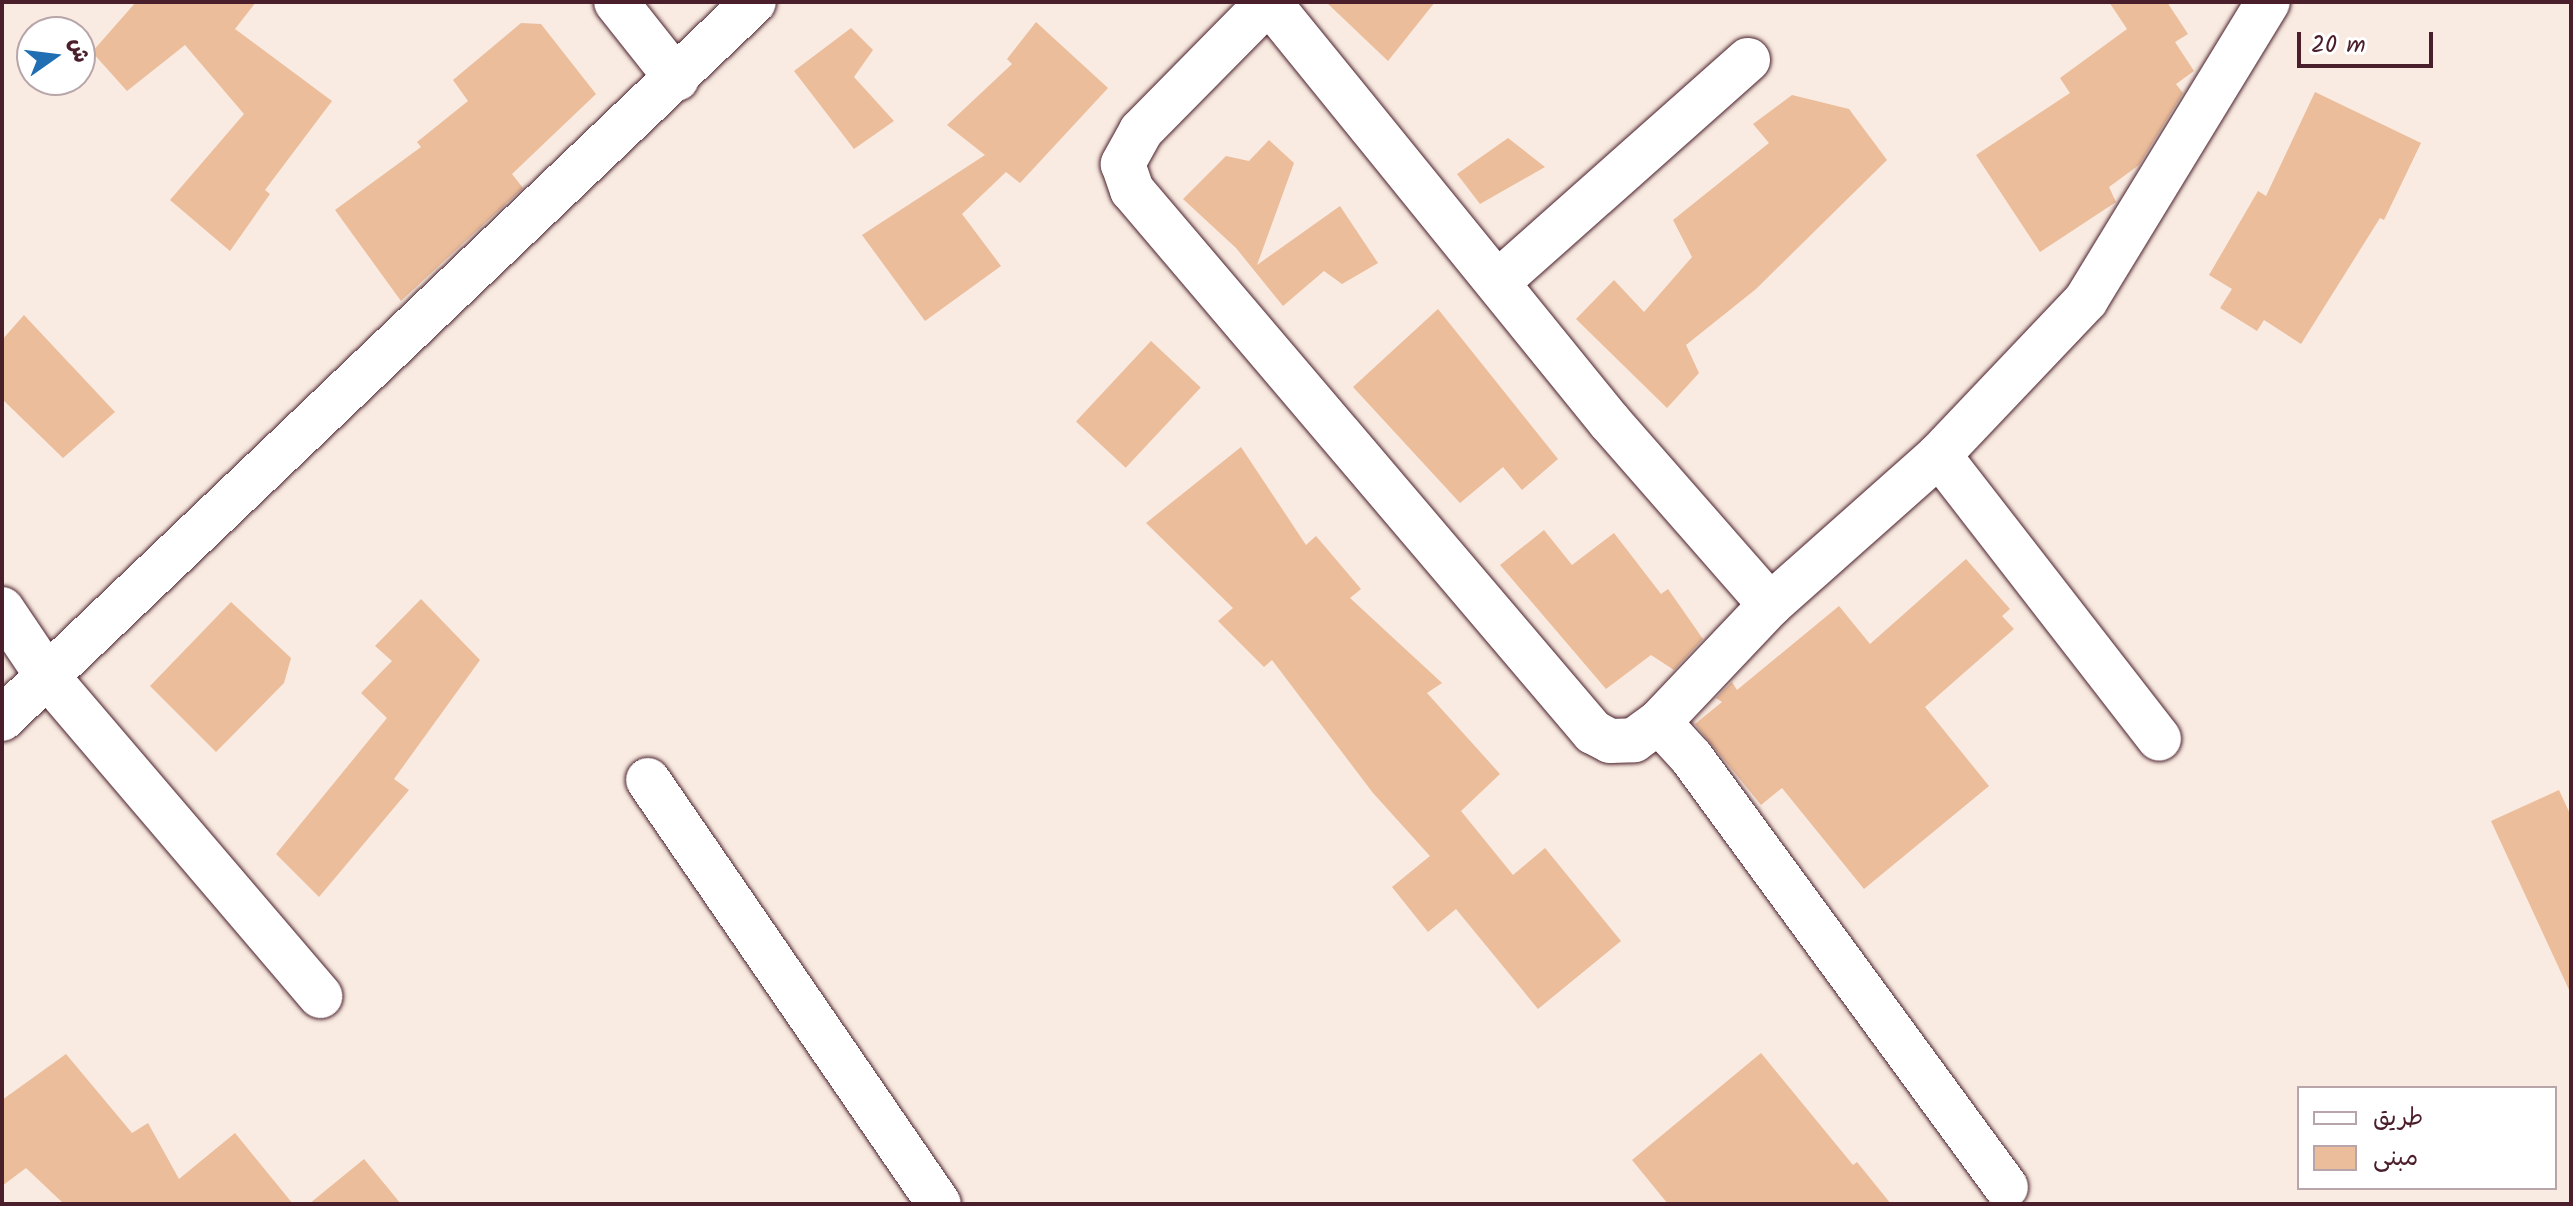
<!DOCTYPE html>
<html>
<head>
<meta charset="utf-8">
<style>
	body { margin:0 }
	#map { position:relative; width:2573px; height:1206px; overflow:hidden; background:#f9ebe1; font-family:Kalam,"Playpen Sans Arabic",sans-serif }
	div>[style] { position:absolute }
	.building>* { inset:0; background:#ebbd9b; transform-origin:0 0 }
	.roads { filter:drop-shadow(0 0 2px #4a1f2b) drop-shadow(0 0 2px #4a1f2b) }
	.minor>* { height:44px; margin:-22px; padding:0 22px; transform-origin:22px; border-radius:22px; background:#fff }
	span { translate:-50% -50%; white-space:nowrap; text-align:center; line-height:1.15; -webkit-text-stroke:8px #fff; paint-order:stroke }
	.frame { position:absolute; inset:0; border:4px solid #4a1f2b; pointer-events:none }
	.legend { position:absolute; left:2297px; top:1086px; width:260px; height:104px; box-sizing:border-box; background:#fff; border:2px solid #b7a5aa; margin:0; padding:10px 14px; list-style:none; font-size:24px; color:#4a1f2b }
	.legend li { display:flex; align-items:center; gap:16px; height:40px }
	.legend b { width:40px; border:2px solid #b7a5aa }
	.north { position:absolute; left:16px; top:16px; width:80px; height:80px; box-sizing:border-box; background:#fff; border:2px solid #b7a5aa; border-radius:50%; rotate:76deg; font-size:22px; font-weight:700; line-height:32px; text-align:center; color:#4a1f2b }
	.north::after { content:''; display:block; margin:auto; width:28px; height:36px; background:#1f6fb2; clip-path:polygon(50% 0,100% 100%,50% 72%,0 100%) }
	.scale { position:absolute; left:2297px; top:32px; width:136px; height:36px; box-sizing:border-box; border:4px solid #4a1f2b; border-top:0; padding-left:10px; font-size:24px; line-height:28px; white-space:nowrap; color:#4a1f2b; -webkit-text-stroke:6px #fff; paint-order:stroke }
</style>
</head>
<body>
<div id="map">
	<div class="building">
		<div style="clip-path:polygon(136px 2px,256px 2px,235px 29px,332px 101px,265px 190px,270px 194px,230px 251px,170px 200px,244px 114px,185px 45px,127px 91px,92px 52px)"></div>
		<div style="clip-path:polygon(1326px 2px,1435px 2px,1388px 61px)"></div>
		<div style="clip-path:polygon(2109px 2px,2167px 2px,2188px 34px,2175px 42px,2194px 71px,2176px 84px,2183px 93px,2139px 165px,2109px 187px,2116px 202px,2040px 252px,1976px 155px,2070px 93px,2060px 78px,2127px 29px)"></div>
		<div style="clip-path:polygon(1036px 22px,1108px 88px,1020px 183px,1006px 172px,962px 214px,1001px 266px,925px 321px,862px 235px,985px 155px,947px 125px,1012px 64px,1007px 59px)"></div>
		<div style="clip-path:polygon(521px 23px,541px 24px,596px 94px,512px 174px,523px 188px,401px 301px,335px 210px,421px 147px,417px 142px,468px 101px,453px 80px)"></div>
		<div style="clip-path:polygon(851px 28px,873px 50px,854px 77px,894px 121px,854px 149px,794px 71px)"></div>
		<div style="clip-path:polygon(2315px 92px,2421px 143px,2384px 220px,2380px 218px,2301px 344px,2264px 320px,2257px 331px,2220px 308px,2232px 289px,2209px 275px,2258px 191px,2266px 196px)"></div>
		<div style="clip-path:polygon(1792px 95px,1849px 109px,1887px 160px,1756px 289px,1686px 345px,1699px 373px,1667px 408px,1576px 319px,1614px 280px,1644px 312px,1692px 257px,1673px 220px,1769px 143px,1753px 124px)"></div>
		<div style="clip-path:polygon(1508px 138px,1545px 167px,1480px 204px,1457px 174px)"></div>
		<div style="clip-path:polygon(1269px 140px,1294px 163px,1257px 265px,1340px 206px,1378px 263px,1342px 284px,1324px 271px,1283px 306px,1236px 248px,1183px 199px,1226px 156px,1249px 161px)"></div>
		<div style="clip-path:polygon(1438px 309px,1558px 459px,1522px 490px,1503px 467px,1460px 503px,1353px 387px)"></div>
		<div style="clip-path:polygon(24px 315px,115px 412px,63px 458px,2px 399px,2px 340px)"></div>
		<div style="left:1151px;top:341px;width:68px;height:110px;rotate:43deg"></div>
		<div style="clip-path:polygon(1241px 447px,1306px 545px,1316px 536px,1361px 589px,1350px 598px,1442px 683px,1427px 693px,1500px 774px,1461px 811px,1513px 875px,1545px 848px,1621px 941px,1538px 1009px,1456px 909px,1428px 932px,1392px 887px,1430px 856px,1373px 793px,1272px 660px,1264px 667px,1218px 621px,1233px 608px,1146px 523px)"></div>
		<div style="clip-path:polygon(1544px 530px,1572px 565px,1614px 533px,1661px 594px,1668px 589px,1703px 639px,1674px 670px,1651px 655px,1606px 689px,1500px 565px)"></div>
		<div style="clip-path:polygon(1966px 559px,2010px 609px,2002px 616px,2014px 629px,1925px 707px,1989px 786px,1864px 889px,1782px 788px,1761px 805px,1695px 724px,1722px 702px,1716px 698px,1732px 682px,1737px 690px,1839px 606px,1870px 644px)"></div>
		<div style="clip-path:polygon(421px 599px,480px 660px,394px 779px,409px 790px,319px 897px,276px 854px,387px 718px,361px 693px,392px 661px,375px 646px)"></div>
		<div style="clip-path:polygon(231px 602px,291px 658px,284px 683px,216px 752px,150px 686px)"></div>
		<div style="clip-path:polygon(2559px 790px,2571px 816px,2571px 994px,2491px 821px)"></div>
		<div style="clip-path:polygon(1761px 1053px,1853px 1165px,1857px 1162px,1891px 1204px,1668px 1204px,1632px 1160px)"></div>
		<div style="clip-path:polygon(66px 1054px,132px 1133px,148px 1123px,179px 1179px,235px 1133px,293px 1204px,64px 1204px,26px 1168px,2px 1186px,2px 1100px)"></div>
		<div style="clip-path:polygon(364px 1159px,401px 1204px,309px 1204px)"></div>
	</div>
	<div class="roads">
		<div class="minor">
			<div style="left:616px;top:2px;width:98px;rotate:51.6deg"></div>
			<div style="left:1268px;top:2px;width:181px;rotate:134.6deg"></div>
			<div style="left:1141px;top:131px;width:38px;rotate:119deg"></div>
			<div style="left:1123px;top:164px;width:28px;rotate:71deg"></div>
			<div style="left:1132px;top:190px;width:712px;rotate:49.62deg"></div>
			<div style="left:1593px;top:732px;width:19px;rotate:28deg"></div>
			<div style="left:1610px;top:741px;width:24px;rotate:-2deg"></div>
			<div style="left:1634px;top:740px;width:31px;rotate:-36deg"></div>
			<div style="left:1269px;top:2px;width:541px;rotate:50.93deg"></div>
			<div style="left:1610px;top:422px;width:243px;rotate:48.8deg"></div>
			<div style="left:1499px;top:281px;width:333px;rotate:-41.6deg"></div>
			<div style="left:1939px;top:455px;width:359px;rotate:52.2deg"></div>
			<div style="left:2px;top:609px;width:81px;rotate:56.1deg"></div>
			<div style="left:47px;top:676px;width:421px;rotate:49.5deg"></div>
			<div style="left:2px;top:719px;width:1039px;rotate:-43.64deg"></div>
			<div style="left:648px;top:780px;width:514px;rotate:55.54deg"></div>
			<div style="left:2006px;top:1187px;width:533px;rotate:-126.22deg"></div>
			<div style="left:1691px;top:757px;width:47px;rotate:-132.4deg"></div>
			<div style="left:1659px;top:722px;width:161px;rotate:-46.5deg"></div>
			<div style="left:1770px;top:605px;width:226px;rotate:-41.6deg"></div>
			<div style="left:1939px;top:455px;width:214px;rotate:-46.5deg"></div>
			<div style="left:2086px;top:300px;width:349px;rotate:-58.6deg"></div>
		</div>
	</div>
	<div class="frame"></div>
	<ul class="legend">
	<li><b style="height:10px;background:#fff"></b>طريق</li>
	<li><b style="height:22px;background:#ebbd9b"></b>مبنى</li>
	</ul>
	<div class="north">ش</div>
	<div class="scale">20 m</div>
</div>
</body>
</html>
